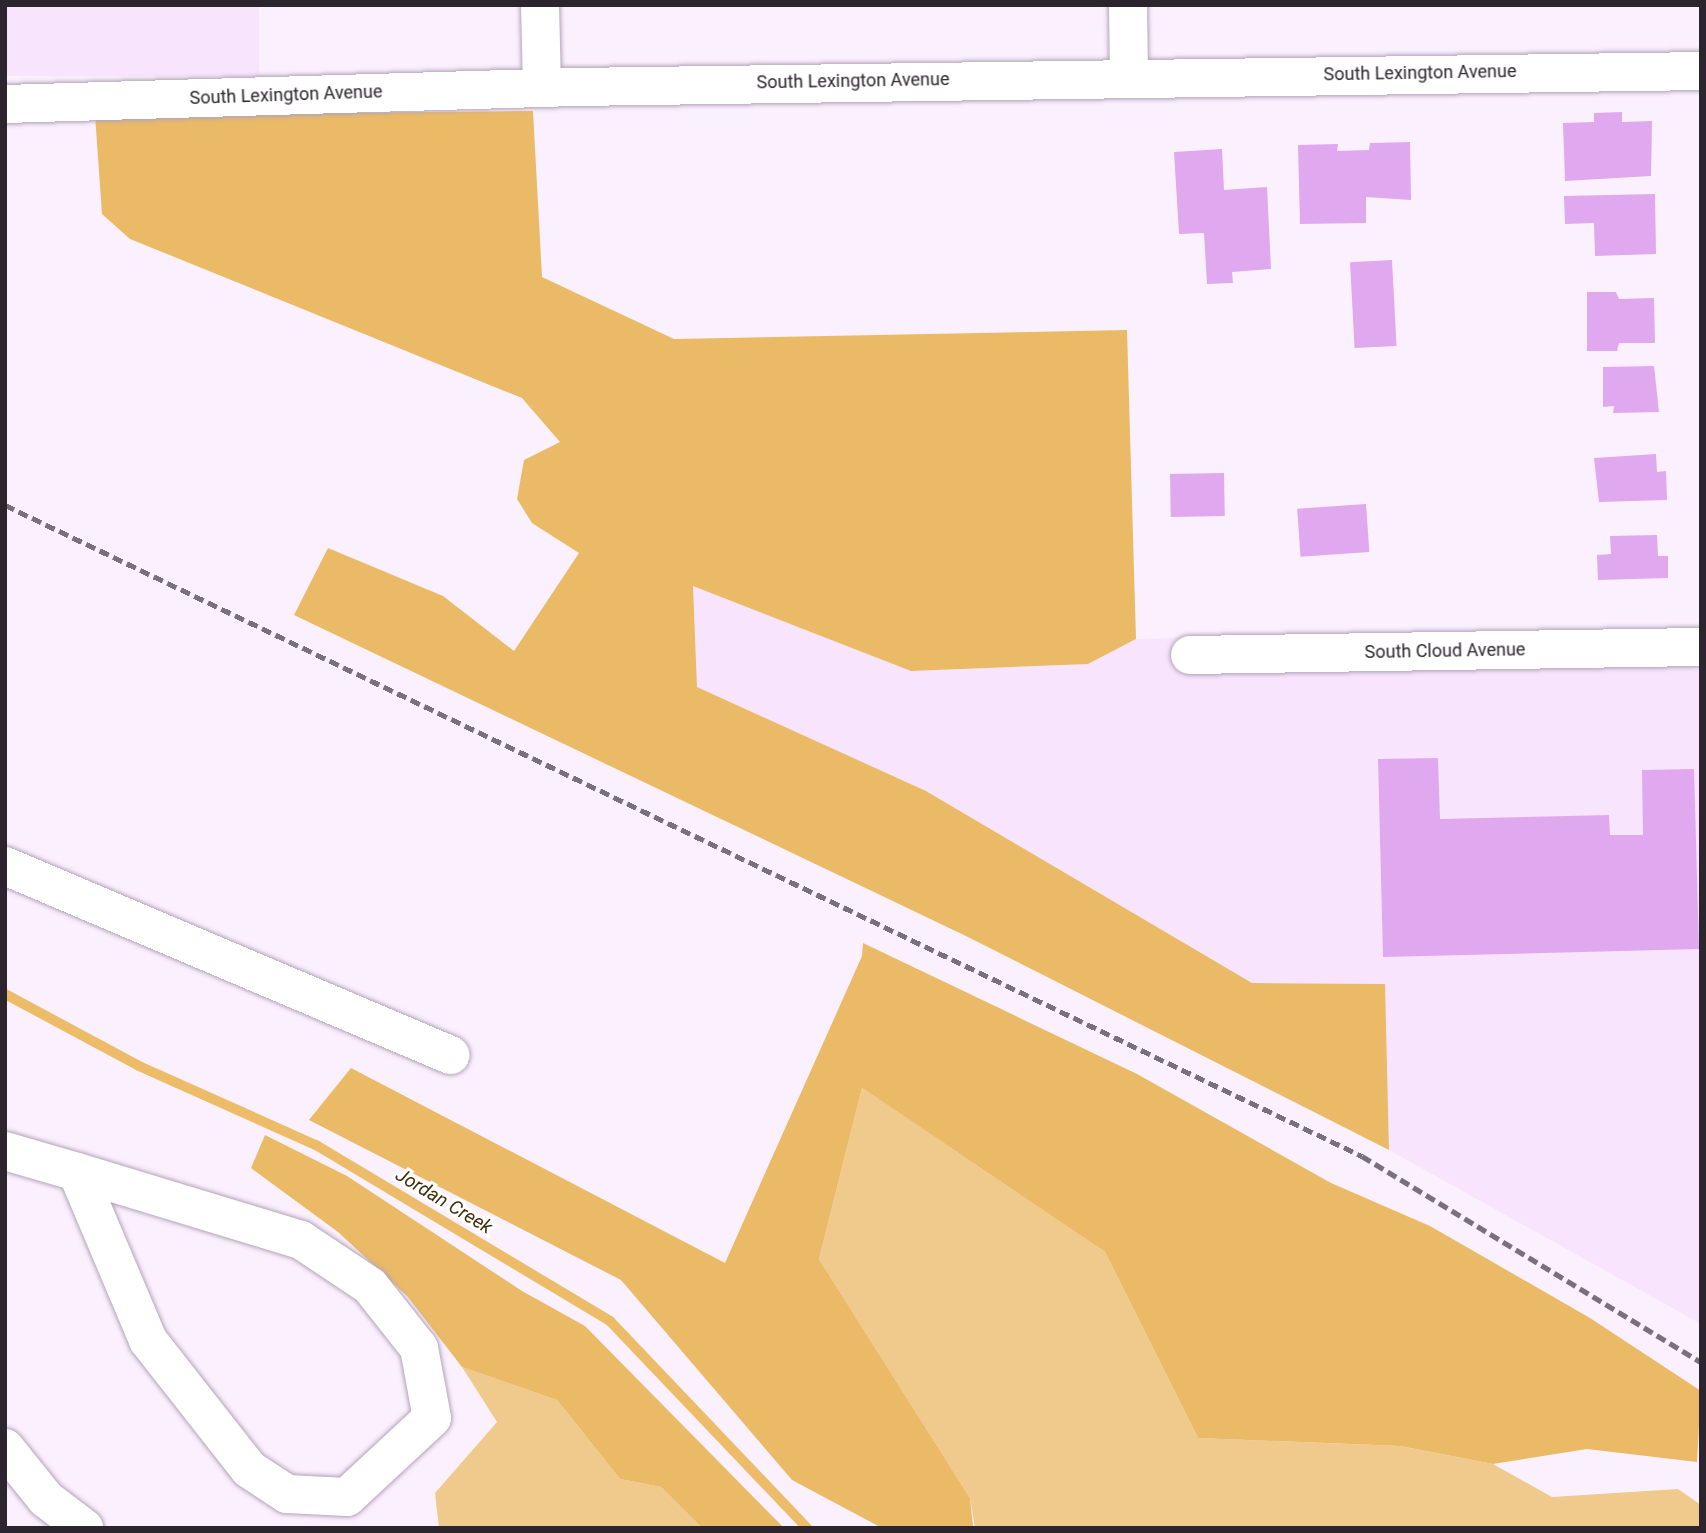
<!DOCTYPE html>
<html>
<head>
<meta charset="utf-8">
<style>
	body { margin:0 }
	#map { position:relative; width:1706px; height:1533px; overflow:hidden; background:#fbf0fe; font-family:Roboto,sans-serif }
	div>[style] { position:absolute }
	.built>* { inset:0; background:#f8e5fd; transform-origin:0 0 }
	.green>* { inset:0; background:#f0ca8c }
	.forest>* { inset:0; background:#eaba67 }
	.stream>* { height:10px; margin:-5px; padding:0 5px; transform-origin:5px; border-radius:5px; background:#ecbc69 }
	.building>* { inset:0; background:#e0a8ef; transform-origin:0 0 }
	.roads { filter:drop-shadow(0 0 2px #b4a3b9) drop-shadow(0 0 2px #b4a3b9) }
	.minor>* { height:38px; margin:-19px; padding:0 19px; transform-origin:19px; border-radius:19px; background:#fff }
	.major>* { height:38px; margin:-19px; padding:0 19px; transform-origin:19px; border-radius:19px; background:#fff }
	.rail>* { height:5px; margin-top:-2.5px; transform-origin:0; background:repeating-linear-gradient(90deg,#79707b 0 10px,transparent 0 15px) }
	span { translate:-50% -50%; white-space:nowrap; text-align:center; line-height:1.15; -webkit-text-stroke:6px #fff; paint-order:stroke }
	.street-label { font-size:18px; color:#2c252d }
	.water-label { font-size:19px; color:#422e09; font-style:italic }
	.frame { position:absolute; inset:0; border:7px solid #2c252d; pointer-events:none }
</style>
</head>
<body>
<div id="map">
	<div class="built">
		<div style="left:5px;top:5px;width:254px;height:71px"></div>
		<div style="clip-path:polygon(693px 586px,911px 671px,1088px 664px,1136px 639px,1208px 637px,1678px 663px,1701px 672px,1701px 1324px,1389px 1150px,1384px 984px,1252px 983px,926px 791px,697px 687px)"></div>
	</div>
	<div class="green">
		<div style="clip-path:polygon(862px 1088px,1105px 1252px,1198px 1438px,1400px 1446px,1493px 1464px,1552px 1497px,1678px 1489px,1701px 1505px,1701px 1528px,975px 1528px,970px 1498px,819px 1259px)"></div>
		<div style="clip-path:polygon(462px 1367px,557px 1400px,620px 1479px,661px 1487px,702px 1528px,439px 1528px,435px 1493px,497px 1422px)"></div>
	</div>
	<div class="forest">
		<div style="clip-path:polygon(533px 111px,542px 277px,674px 339px,1127px 330px,1136px 639px,1088px 664px,911px 671px,693px 586px,697px 687px,926px 791px,1252px 983px,1385px 984px,1389px 1150px,968px 937px,294px 615px,328px 548px,443px 596px,514px 651px,579px 553px,532px 523px,517px 499px,524px 460px,560px 442px,522px 398px,130px 239px,102px 214px,95px 115px)"></div>
		<div style="clip-path:polygon(863px 943px,1137px 1074px,1331px 1183px,1430px 1226px,1590px 1318px,1701px 1391px,1697px 1462px,1587px 1449px,1493px 1464px,1400px 1446px,1198px 1438px,1105px 1252px,862px 1088px,819px 1259px,970px 1498px,973px 1526px,882px 1528px,792px 1480px,621px 1280px,309px 1120px,351px 1068px,725px 1263px,862px 956px)"></div>
		<div style="clip-path:polygon(265px 1135px,347px 1176px,522px 1291px,585px 1326px,784px 1528px,702px 1528px,661px 1487px,620px 1479px,557px 1400px,462px 1367px,407px 1296px,338px 1232px,251px 1168px)"></div>
	</div>
	<div class="stream">
		<div style="left:5px;top:994px;width:152px;rotate:28.2deg"></div>
		<div style="left:139px;top:1066px;width:194px;rotate:24.1deg"></div>
		<div style="left:316px;top:1145px;width:343px;rotate:30.9deg"></div>
		<div style="left:610px;top:1321px;width:286px;rotate:46.4deg"></div>
	</div>
	<div class="building">
		<div style="clip-path:polygon(1622px 112px,1622px 122px,1652px 121px,1651px 176px,1565px 181px,1563px 123px,1594px 122px,1594px 113px)"></div>
		<div style="clip-path:polygon(1410px 142px,1411px 200px,1366px 197px,1366px 223px,1300px 224px,1298px 145px,1338px 144px,1337px 151px,1369px 150px,1370px 143px)"></div>
		<div style="clip-path:polygon(1222px 149px,1224px 190px,1267px 187px,1271px 269px,1232px 272px,1233px 283px,1207px 284px,1204px 233px,1179px 234px,1174px 152px)"></div>
		<div style="clip-path:polygon(1655px 194px,1656px 254px,1595px 256px,1594px 223px,1565px 224px,1564px 196px)"></div>
		<div style="left:1392px;top:260px;width:86px;height:42px;rotate:87deg"></div>
		<div style="clip-path:polygon(1587px 292px,1616px 292px,1619px 299px,1654px 298px,1655px 343px,1619px 343px,1617px 351px,1587px 351px)"></div>
		<div style="clip-path:polygon(1654px 366px,1659px 412px,1613px 413px,1614px 406px,1603px 407px,1603px 367px)"></div>
		<div style="clip-path:polygon(1656px 454px,1657px 472px,1666px 471px,1667px 500px,1599px 502px,1594px 458px)"></div>
		<div style="left:1224px;top:473px;width:43px;height:54px;rotate:89deg"></div>
		<div style="left:1366px;top:504px;width:48px;height:69px;rotate:86deg"></div>
		<div style="clip-path:polygon(1657px 535px,1658px 556px,1668px 556px,1668px 578px,1598px 580px,1597px 555px,1611px 554px,1610px 536px)"></div>
		<div style="clip-path:polygon(1438px 758px,1440px 819px,1609px 815px,1610px 835px,1643px 835px,1642px 770px,1694px 769px,1699px 949px,1383px 957px,1378px 759px)"></div>
	</div>
	<div class="roads">
		<div class="minor">
			<div style="left:540px;top:5px;width:82px;rotate:88.6deg"></div>
			<div style="left:1128px;top:5px;width:71px;rotate:89.2deg"></div>
			<div style="left:5px;top:104px;width:569px;rotate:-1.71deg"></div>
			<div style="left:574px;top:87px;width:1127px;rotate:-0.81deg"></div>
			<div style="left:1190px;top:655px;width:511px;rotate:-0.9deg"></div>
			<div style="left:5px;top:866px;width:484px;rotate:23deg"></div>
			<div style="left:5px;top:1151px;width:75px;rotate:16.3deg"></div>
			<div style="left:77px;top:1172px;width:234px;rotate:16.9deg"></div>
			<div style="left:301px;top:1240px;width:83px;rotate:33.7deg"></div>
			<div style="left:370px;top:1286px;width:79px;rotate:51.7deg"></div>
			<div style="left:419px;top:1348px;width:71px;rotate:79.5deg"></div>
			<div style="left:432px;top:1418px;width:116px;rotate:137.1deg"></div>
			<div style="left:347px;top:1497px;width:60px;rotate:-177.1deg"></div>
			<div style="left:287px;top:1494px;width:45px;rotate:-146.7deg"></div>
			<div style="left:249px;top:1469px;width:164px;rotate:-128.1deg"></div>
			<div style="left:148px;top:1340px;width:182px;rotate:-112.9deg"></div>
		</div>
		<div class="major">
			<div style="left:5px;top:1448px;width:65px;rotate:51.2deg"></div>
			<div style="left:46px;top:1499px;width:48px;rotate:37.3deg"></div>
		</div>
	</div>
	<div class="rail">
		<div style="left:5px;top:505px;width:1505px;rotate:25.63deg"></div>
		<div style="left:1362px;top:1156px;width:397px;rotate:31.3deg"></div>
	</div>
	<div class="street-label">
		<span style="left:1420px;top:73px;rotate:-1deg">South Lexington Avenue</span>
		<span style="left:853px;top:81px;rotate:-1deg">South Lexington Avenue</span>
		<span style="left:286px;top:95px;rotate:-2deg">South Lexington Avenue</span>
		<span style="left:1445px;top:651px;rotate:-1deg">South Cloud Avenue</span>
	</div>
	<div class="water-label">
		<span style="left:444px;top:1201px;rotate:31deg">Jordan Creek</span>
	</div>
	<div class="frame"></div>
</div>
</body>
</html>
